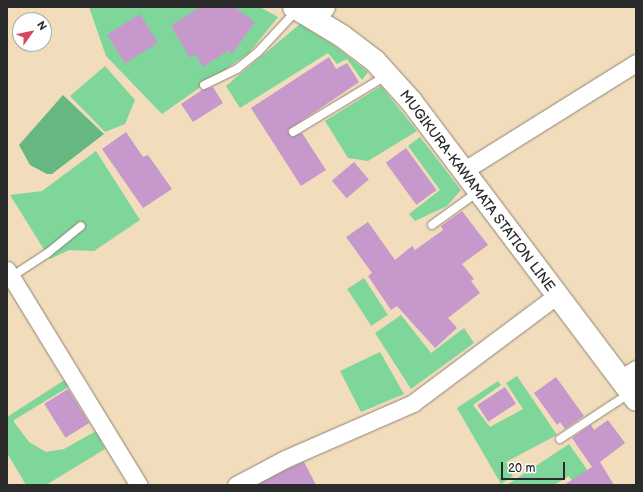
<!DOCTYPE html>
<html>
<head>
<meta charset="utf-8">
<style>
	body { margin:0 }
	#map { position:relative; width:643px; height:492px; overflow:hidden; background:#f1dcbc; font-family:"Balsamiq Sans",sans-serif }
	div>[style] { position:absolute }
	.green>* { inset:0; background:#7ed69a; transform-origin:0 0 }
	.forest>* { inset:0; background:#66b782 }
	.building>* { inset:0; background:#c698cb; transform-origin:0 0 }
	.roads { filter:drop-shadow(0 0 1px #8e8474) drop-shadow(0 0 1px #8e8474) }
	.service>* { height:8px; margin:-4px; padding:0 4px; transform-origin:4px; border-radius:4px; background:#fff }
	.minor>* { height:17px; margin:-8.5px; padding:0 8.5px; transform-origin:8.5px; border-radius:8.5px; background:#fff }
	.secondary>* { height:22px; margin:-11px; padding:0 11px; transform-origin:11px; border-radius:11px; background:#fff }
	span { translate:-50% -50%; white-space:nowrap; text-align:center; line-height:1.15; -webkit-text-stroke:4px #fff; paint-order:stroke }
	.street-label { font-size:14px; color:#2b2b2b }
	.frame { position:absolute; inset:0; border:8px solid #2b2b2b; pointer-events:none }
	.north { position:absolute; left:12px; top:12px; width:40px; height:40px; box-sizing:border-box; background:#fff; border:1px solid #aaa; border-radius:50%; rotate:57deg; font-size:11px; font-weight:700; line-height:16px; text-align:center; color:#2b2b2b }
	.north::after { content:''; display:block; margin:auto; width:14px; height:18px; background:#d1495b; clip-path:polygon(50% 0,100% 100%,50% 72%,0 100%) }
	.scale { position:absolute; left:501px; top:462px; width:64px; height:18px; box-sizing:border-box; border:2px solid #2b2b2b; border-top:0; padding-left:5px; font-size:12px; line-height:14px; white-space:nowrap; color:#2b2b2b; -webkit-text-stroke:3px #fff; paint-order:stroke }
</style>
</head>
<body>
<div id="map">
	<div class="green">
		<div style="clip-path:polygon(89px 7px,260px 7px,278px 17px,249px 53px,162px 114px,106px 56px)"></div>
		<div style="clip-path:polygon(300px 24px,336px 47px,368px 72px,362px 80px,347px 59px,337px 64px,328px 53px,240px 108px,226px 86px)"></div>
		<div style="clip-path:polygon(105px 66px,135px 100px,125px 124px,105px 132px,70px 96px)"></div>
		<div style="clip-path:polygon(381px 86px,417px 131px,368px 161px,348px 158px,325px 121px)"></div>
		<div style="clip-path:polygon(420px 137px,461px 190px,447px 206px,415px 221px,409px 214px,440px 190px,408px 146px)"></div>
		<div style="clip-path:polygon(96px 151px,140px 220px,94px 251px,69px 250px,50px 259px,10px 195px,42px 191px)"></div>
		<div style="left:364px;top:278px;width:44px;height:20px;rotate:57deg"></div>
		<div style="clip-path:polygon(401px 315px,431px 353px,464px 328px,474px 343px,411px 389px,375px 333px)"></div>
		<div style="clip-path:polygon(380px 352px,404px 394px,361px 412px,340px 371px)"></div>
		<div style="clip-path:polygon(517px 376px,557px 435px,506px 462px,513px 476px,501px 484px,457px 408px,498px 381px,501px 385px,473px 405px,490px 427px,523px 409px,506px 383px)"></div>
		<div style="clip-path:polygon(66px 379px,70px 386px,14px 420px,14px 422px,29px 442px,46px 452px,64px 449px,96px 431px,105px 449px,46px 485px,26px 485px,7px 453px,7px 417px)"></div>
		<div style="clip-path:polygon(569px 444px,595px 481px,575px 485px,569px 476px,554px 485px,507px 485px)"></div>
	</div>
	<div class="forest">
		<div style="clip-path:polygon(63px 95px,104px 134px,52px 174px,47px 174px,30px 165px,19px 145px)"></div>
	</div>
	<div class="building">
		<div style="clip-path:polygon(200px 7px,234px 7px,255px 22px,232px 54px,229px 50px,203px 67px,195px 54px,190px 58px,171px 26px)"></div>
		<div style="left:140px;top:14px;width:34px;height:39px;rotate:58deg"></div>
		<div style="clip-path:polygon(329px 57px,336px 69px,347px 63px,359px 82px,288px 130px,291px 137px,302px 133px,326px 170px,301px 186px,251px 108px)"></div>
		<div style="clip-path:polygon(213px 87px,223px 103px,193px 122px,181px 104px,202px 90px)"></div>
		<div style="clip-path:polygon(126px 132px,143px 157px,148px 155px,172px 189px,143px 208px,102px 149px)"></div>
		<div style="left:406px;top:148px;width:52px;height:25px;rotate:54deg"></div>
		<div style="left:354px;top:162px;width:23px;height:29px;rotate:50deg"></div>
		<div style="clip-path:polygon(462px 211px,488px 245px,462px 264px,474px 279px,471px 281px,480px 293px,448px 318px,457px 328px,435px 348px,397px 306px,391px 310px,368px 276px,372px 273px,346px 237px,368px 222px,395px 260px,412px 246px,415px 250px,443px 230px,441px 226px)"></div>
		<div style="clip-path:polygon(556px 377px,584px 416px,565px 429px,560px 422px,557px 425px,534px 393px)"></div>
		<div style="left:505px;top:387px;width:20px;height:33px;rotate:57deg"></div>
		<div style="left:68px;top:389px;width:40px;height:28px;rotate:58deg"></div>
		<div style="clip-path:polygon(608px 420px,625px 443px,600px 462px,614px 485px,564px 485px,592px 467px,572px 438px,591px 425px,594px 430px)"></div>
		<div style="clip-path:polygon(304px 462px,316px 485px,257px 485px,289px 468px)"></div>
	</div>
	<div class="roads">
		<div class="service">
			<div style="left:204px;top:85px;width:37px;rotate:-26deg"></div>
			<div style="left:237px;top:69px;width:27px;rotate:-39deg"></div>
			<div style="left:258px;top:52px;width:57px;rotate:-47.1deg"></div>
			<div style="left:293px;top:132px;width:109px;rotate:-31.1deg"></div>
			<div style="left:432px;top:225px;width:58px;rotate:-35.9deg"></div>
			<div style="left:11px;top:277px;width:45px;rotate:-33.3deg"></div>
			<div style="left:49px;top:252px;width:41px;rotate:-39.1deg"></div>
			<div style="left:560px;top:439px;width:84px;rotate:-33.3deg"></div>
		</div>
		<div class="minor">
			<div style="left:316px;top:20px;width:16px;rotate:-52deg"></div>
			<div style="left:463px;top:171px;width:204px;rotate:-32deg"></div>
			<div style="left:7px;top:270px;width:252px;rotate:58.5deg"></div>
			<div style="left:620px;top:379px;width:19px;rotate:-32deg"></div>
			<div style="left:236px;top:485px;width:55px;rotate:-28deg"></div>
			<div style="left:285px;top:459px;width:140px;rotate:-23.6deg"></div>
			<div style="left:413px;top:403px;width:179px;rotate:-36.8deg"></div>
		</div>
		<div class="secondary">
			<div style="left:294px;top:7px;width:56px;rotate:31.1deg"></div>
			<div style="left:342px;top:36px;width:41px;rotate:37.1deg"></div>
			<div style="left:375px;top:61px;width:54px;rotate:48deg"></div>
			<div style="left:411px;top:101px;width:374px;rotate:53deg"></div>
		</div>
	</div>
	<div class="street-label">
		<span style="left:477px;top:191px;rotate:53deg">MUGIKURA-KAWAMATA STATION LINE</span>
	</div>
	<div class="frame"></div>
	<div class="north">N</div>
	<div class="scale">20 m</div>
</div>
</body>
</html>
